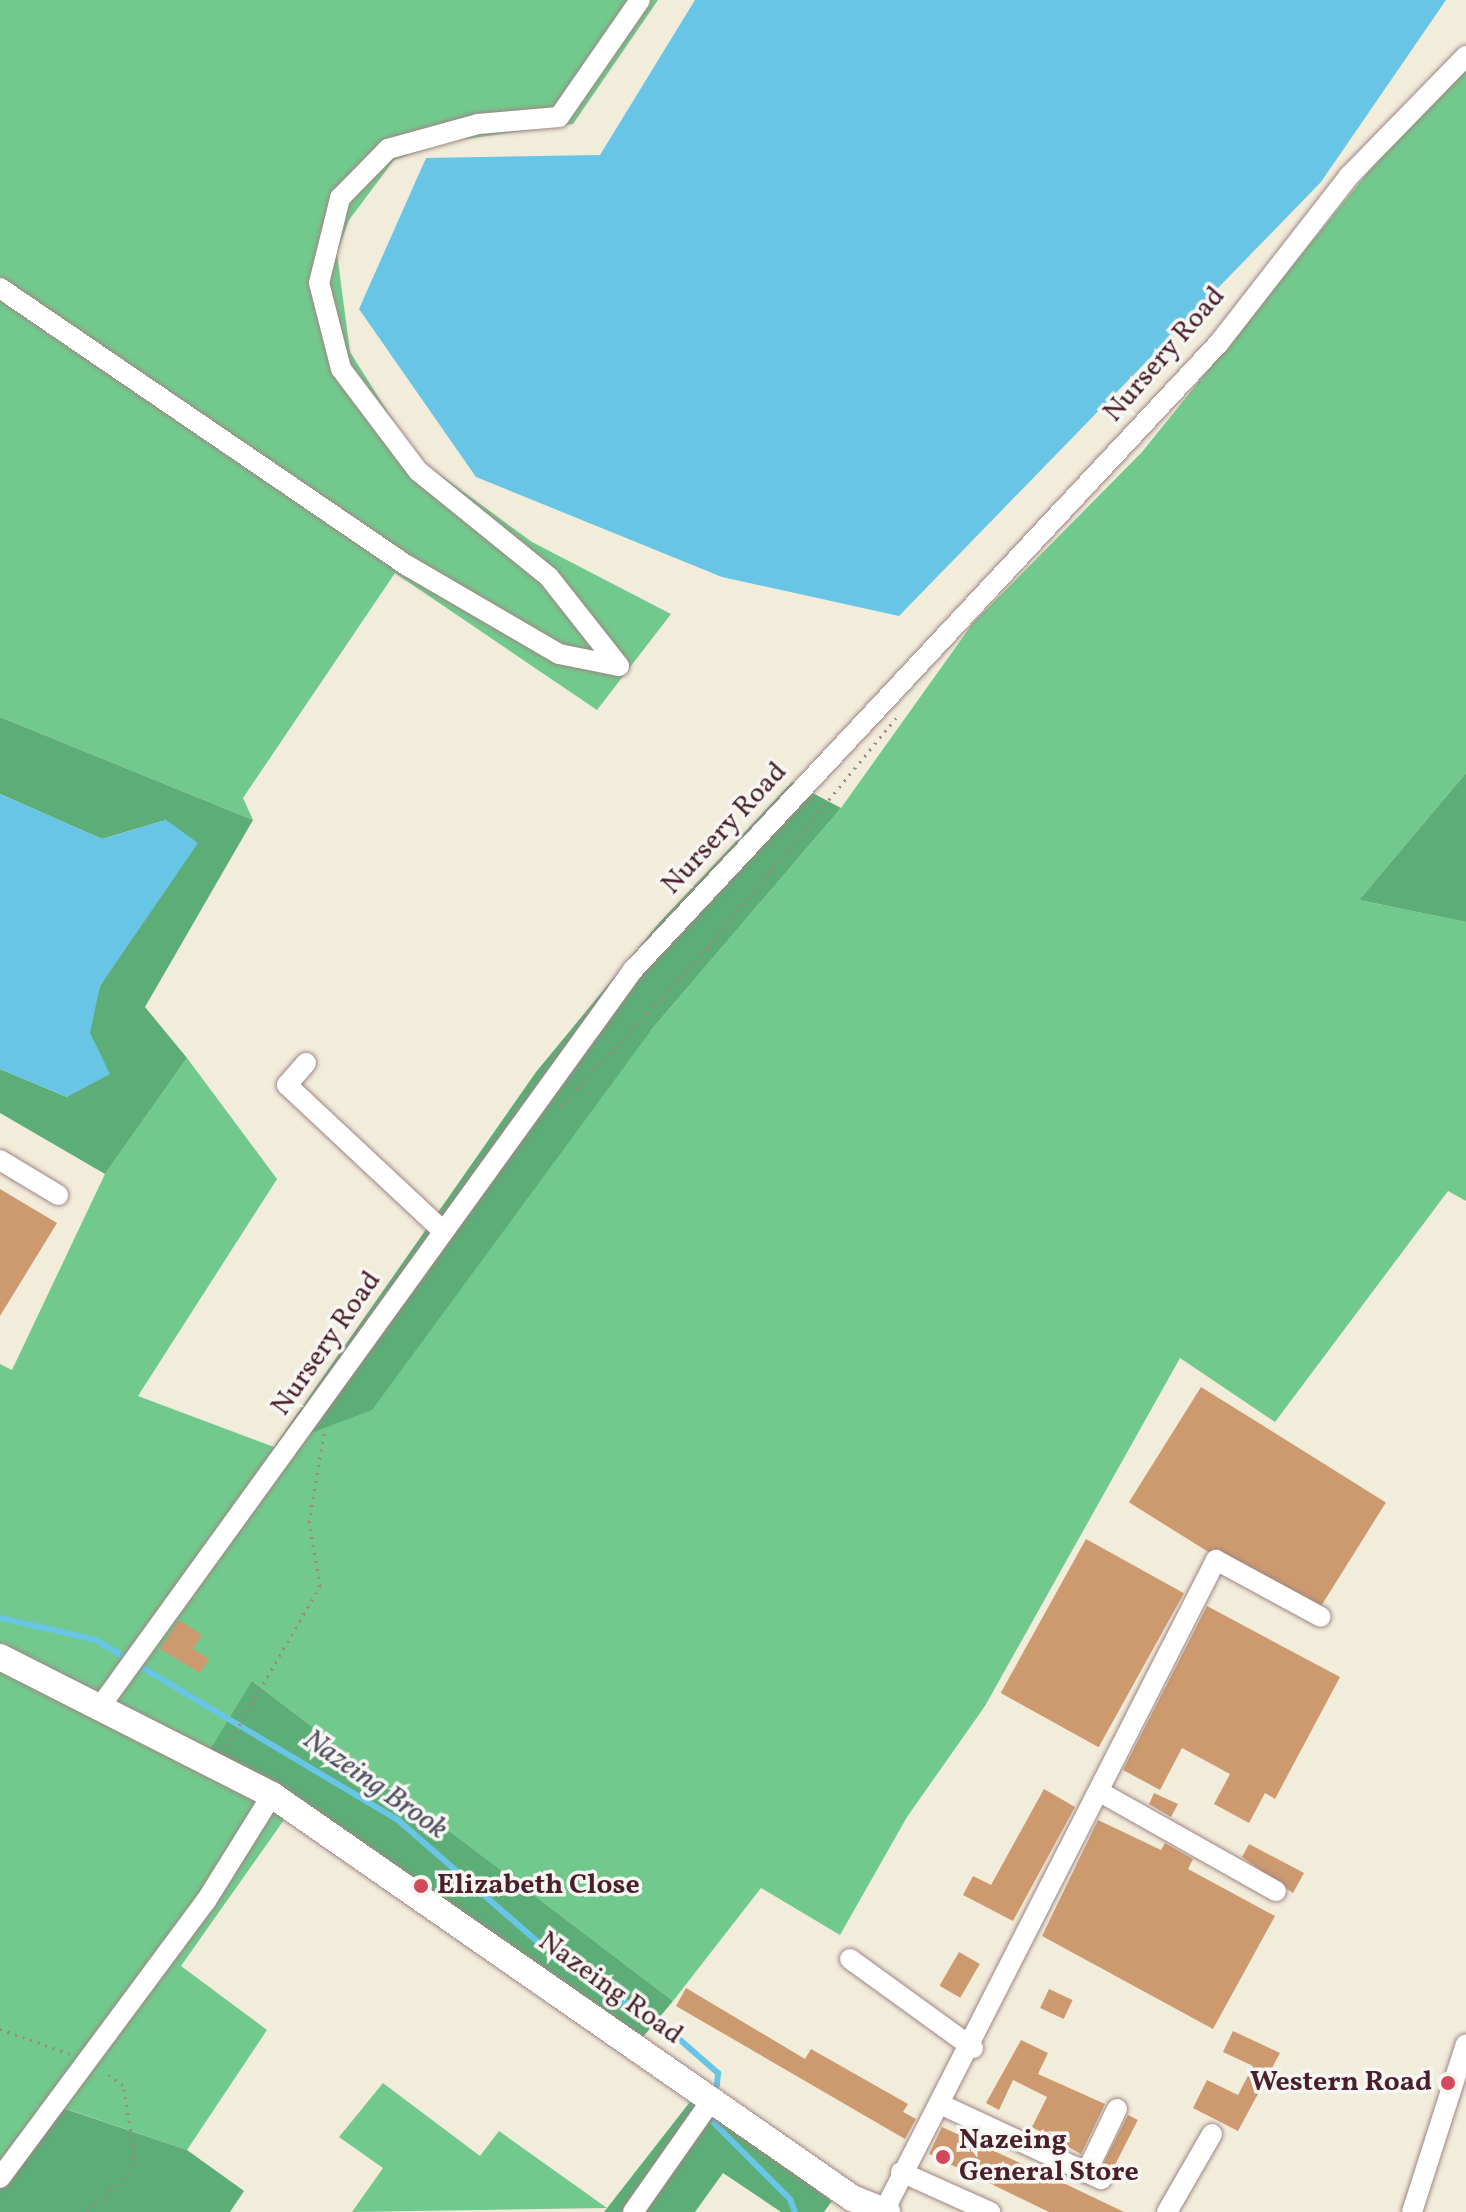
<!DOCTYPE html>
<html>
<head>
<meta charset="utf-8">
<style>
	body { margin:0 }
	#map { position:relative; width:1466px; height:2212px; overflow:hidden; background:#f2ecdb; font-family:Vollkorn,serif }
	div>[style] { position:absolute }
	.green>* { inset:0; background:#72c98d }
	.forest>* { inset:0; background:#5dad78 }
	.water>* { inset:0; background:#68c5e6 }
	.stream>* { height:6px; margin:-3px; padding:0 3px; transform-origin:3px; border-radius:3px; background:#68c5e6 }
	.building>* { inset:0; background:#cd9a6f; transform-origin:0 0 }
	.path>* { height:3px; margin-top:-1.5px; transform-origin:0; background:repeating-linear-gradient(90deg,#9e8683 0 2px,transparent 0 8px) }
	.roads { filter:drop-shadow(0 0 2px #9e8683) drop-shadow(0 0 2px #9e8683) }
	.minor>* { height:20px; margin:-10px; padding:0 10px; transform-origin:10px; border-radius:10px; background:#fff }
	.major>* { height:26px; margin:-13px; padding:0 13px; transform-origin:13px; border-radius:13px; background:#fff }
	.dots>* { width:22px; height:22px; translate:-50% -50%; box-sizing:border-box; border:4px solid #f6f6f2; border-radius:50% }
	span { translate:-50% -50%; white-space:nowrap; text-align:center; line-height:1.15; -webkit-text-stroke:7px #f6f6f2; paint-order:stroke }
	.street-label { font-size:28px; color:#4a1f2b }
	.poi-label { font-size:28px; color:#4a1f2b; font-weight:700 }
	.left { translate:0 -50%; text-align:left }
	.right { translate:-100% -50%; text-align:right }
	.water-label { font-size:30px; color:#535163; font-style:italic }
</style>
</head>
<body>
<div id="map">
	<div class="green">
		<div style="clip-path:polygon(0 0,658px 0,573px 124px,444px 142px,394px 160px,349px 220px,337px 253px,350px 352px,416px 457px,532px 542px,671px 614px,597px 710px,395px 573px,243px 798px,253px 820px,0 717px)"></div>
		<div style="clip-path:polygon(1466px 67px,1466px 773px,1359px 900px,1466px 922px,1466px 1201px,1448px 1191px,1275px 1422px,1180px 1358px,985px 1706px,907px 1817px,840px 1935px,761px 1888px,673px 2001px,252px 1681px,286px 1817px,181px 1966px,267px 2030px,187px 2150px,55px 2105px,0 2176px,0 1364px,12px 1370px,105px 1174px,187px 1058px,277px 1179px,138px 1396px,274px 1447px,652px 1029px,841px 808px,973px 623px,1142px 452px,1402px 130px)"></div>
		<div style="clip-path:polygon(383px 2083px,480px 2156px,499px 2131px,607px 2208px,352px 2212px,383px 2168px,339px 2137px)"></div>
	</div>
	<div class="forest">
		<div style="clip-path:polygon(0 717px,253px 820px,145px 1007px,187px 1058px,105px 1174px,0 1113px,0 1069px,67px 1097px,100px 986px,144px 917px,166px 820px,102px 839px,0 794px)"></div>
		<div style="clip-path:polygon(1466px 773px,1466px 922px,1359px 900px)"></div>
		<div style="clip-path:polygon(792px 782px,841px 808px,652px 1029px,372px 1410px,274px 1447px,536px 1072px,659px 923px)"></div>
		<div style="clip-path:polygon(252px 1681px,673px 2001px,628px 2055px,286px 1817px,197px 1771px)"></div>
		<div style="clip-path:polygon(693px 2098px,832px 2201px,824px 2212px,781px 2212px,723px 2173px,695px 2212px,604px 2212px)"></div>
		<div style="clip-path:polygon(54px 2105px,187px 2150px,244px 2191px,230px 2212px,0 2212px,0 2179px)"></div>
	</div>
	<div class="water">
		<div style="clip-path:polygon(695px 0,1446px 0,1321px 182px,899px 616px,722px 577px,476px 477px,359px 309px,426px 158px,600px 155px)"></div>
		<div style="clip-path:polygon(0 794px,102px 839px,166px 820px,198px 843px,100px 986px,90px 1033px,110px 1074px,67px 1097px,0 1069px)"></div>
	</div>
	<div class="stream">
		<div style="left:0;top:1618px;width:98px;rotate:12.9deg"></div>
		<div style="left:96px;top:1640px;width:352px;rotate:30.8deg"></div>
		<div style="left:398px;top:1820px;width:186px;rotate:41.1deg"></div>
		<div style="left:538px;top:1942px;width:171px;rotate:34.5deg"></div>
		<div style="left:679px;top:2039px;width:52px;rotate:41.1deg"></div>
		<div style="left:718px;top:2073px;width:12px;rotate:95deg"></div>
		<div style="left:714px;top:2123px;width:107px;rotate:45deg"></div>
		<div style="left:790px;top:2199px;width:14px;rotate:69deg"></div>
	</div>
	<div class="building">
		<div style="clip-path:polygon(0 1189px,57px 1223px,0 1316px)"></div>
		<div style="left:1201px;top:1387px;width:218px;height:136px;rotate:32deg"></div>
		<div style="left:1086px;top:1539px;width:112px;height:176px;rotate:29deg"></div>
		<div style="clip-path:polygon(1207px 1606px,1340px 1677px,1275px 1799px,1265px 1793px,1249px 1823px,1214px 1804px,1230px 1774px,1182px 1748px,1160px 1790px,1123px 1770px)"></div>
		<div style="clip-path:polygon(179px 1620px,202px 1635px,193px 1649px,209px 1659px,200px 1673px,160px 1649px)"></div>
		<div style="clip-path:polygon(1044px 1789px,1075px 1807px,1013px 1921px,963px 1895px,973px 1876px,991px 1885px)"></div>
		<div style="clip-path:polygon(1154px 1793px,1178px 1804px,1171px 1817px,1149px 1804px)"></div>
		<div style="clip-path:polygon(1098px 1820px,1161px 1850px,1165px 1843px,1193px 1859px,1188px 1869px,1275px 1916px,1213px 2029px,1042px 1936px)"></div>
		<div style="clip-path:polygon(1249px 1844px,1304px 1873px,1293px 1893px,1242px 1857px)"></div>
		<div style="left:959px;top:1952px;width:24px;height:39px;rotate:30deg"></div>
		<div style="clip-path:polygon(686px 1988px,805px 2059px,811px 2049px,908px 2104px,903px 2112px,916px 2119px,905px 2139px,676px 2006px)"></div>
		<div style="left:1049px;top:1989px;width:26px;height:21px;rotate:25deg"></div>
		<div style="clip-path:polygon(1233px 2031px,1280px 2053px,1238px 2131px,1193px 2108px,1207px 2080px,1238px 2095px,1253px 2066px,1223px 2052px)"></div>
		<div style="clip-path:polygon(1021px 2040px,1048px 2053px,1038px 2074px,1105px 2104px,1081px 2154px,1032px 2127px,1047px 2097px,1013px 2080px,999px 2110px,986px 2103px)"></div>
		<div style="left:1128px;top:2115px;width:11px;height:56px;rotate:27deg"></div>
		<div style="clip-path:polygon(942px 2127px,1055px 2179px,1124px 2212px,1049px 2212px,929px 2154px)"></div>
	</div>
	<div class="path">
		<div style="left:560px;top:1107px;width:217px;rotate:-47.2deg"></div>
		<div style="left:707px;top:948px;width:304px;rotate:-50.6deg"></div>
		<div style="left:227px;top:1746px;width:185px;rotate:-59.8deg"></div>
		<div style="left:320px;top:1586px;width:65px;rotate:-99.8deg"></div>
		<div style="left:309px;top:1522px;width:90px;rotate:-80.4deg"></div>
		<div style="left:0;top:2029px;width:74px;rotate:19.7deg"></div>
		<div style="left:87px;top:2212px;width:56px;rotate:-42.8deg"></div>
		<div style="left:128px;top:2174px;width:21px;rotate:-71deg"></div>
		<div style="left:135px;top:2154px;width:70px;rotate:-99.9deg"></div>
		<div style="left:123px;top:2085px;width:24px;rotate:-144deg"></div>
	</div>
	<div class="roads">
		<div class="minor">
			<div style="left:0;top:288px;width:494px;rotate:34.3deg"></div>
			<div style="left:408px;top:566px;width:175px;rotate:30.2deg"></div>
			<div style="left:559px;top:654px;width:61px;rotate:11.3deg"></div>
			<div style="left:619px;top:666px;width:113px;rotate:-128.2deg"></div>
			<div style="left:549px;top:577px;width:169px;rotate:-141deg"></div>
			<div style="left:418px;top:471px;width:128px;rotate:-127deg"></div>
			<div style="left:341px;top:369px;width:89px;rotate:-104.3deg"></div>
			<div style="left:319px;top:283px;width:88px;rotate:-76.1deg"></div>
			<div style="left:340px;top:198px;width:69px;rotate:-45.6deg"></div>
			<div style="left:388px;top:149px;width:93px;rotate:-15.5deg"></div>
			<div style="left:478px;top:124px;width:81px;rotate:-4.9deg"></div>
			<div style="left:559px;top:117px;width:142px;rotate:-55.3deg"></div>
			<div style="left:306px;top:1063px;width:29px;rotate:131deg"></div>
			<div style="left:287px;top:1085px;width:212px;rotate:43.1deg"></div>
			<div style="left:0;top:1160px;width:68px;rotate:31.1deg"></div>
			<div style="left:102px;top:1704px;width:906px;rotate:-54.12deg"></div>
			<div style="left:633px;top:970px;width:858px;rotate:-46.94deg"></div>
			<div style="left:1219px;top:343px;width:212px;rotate:-52.1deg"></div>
			<div style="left:1349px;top:176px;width:168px;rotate:-45.7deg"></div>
			<div style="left:1100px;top:1792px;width:202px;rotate:29.4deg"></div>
			<div style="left:850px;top:1959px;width:152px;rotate:35.9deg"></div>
			<div style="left:940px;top:2104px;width:178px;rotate:25deg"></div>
			<div style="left:901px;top:2172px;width:98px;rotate:24.2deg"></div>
			<div style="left:1086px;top:2173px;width:71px;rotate:-64.2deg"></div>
			<div style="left:0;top:2178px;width:345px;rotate:-53.4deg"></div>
			<div style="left:206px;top:1901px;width:125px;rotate:-58.1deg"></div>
			<div style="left:884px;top:2211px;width:731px;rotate:-62.98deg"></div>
			<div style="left:1216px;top:1560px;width:119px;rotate:28.5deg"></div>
			<div style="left:633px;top:2212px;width:136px;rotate:-54.9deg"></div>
			<div style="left:1167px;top:2212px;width:90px;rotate:-60deg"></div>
			<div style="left:1412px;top:2212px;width:176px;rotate:-72.2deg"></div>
		</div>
		<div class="major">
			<div style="left:0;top:1657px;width:305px;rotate:26.9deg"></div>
			<div style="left:272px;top:1795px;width:706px;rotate:34.79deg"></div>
			<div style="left:852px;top:2198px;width:38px;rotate:22deg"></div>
		</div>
	</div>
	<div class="dots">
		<div style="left:421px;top:1886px;background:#d1495b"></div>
		<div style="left:1448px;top:2083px;background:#d1495b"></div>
		<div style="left:943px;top:2157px;background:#d1495b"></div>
	</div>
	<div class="street-label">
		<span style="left:1165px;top:355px;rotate:-49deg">Nursery Road</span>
		<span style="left:725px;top:829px;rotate:-47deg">Nursery Road</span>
		<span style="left:327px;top:1344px;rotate:-55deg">Nursery Road</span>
		<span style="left:610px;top:1989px;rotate:36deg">Nazeing Road</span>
	</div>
	<div class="poi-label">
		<span class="left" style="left:437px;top:1886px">Elizabeth Close</span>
		<span class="right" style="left:1432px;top:2083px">Western Road</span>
		<span class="left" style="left:959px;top:2157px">Nazeing<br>General Store</span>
	</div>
	<div class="water-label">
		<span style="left:375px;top:1785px;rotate:35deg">Nazeing Brook</span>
	</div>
</div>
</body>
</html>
